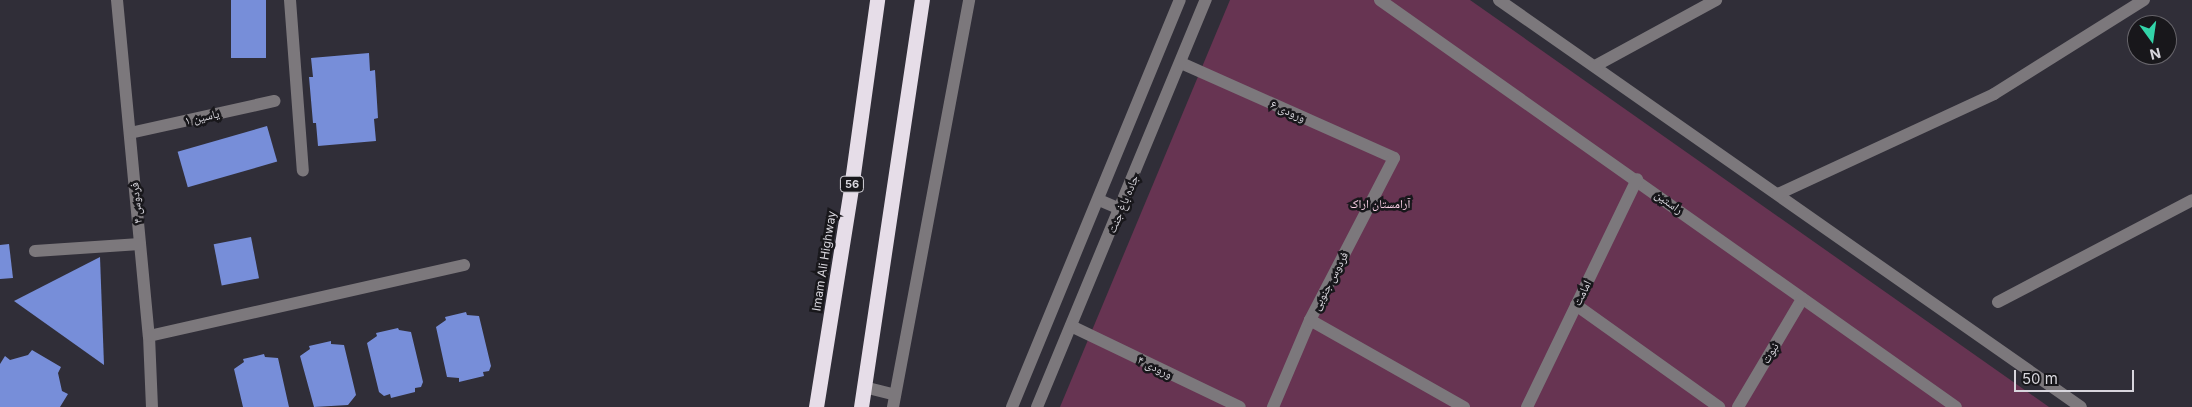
<!DOCTYPE html>
<html>
<head>
<meta charset="utf-8">
<style>
	body { margin:0 }
	#map { position:relative; width:2192px; height:407px; overflow:hidden; background:#302e38; font-family:Inter,"Noto Naskh Arabic",sans-serif }
	div>[style] { position:absolute }
	.green>* { inset:0; background:#673452 }
	.building>* { inset:0; background:#778ed9; transform-origin:0 0 }
	.minor>* { height:12px; margin:-6px; padding:0 6px; transform-origin:6px; border-radius:6px; background:#7c787c }
	.highway>* { height:15px; margin:-7.5px; padding:0 7.5px; transform-origin:7.5px; border-radius:7.5px; background:#e6dde8 }
	span { translate:-50% -50%; white-space:nowrap; text-align:center; line-height:1.15; -webkit-text-stroke:5px #18171b; paint-order:stroke }
	.shield-label span { padding:1px 4px; background:#18171b; border:1px solid; border-radius:4px; -webkit-text-stroke-width:0 }
	.shield-label { font-size:11px; color:#d8d6dd; font-weight:700 }
	.street-label { font-size:12px; color:#d8d6dd }
	.park-label { font-size:12px; color:#fdd0e7 }
	.north { position:absolute; left:2127px; top:15px; width:50px; height:50px; box-sizing:border-box; background:#18171b; border:1px solid #656369; border-radius:50%; rotate:166deg; font-size:14px; font-weight:700; line-height:20px; text-align:center; color:#d8d6dd }
	.north::after { content:''; display:block; margin:auto; width:18px; height:22px; background:#32d4a9; clip-path:polygon(50% 0,100% 100%,50% 72%,0 100%) }
	.scale { position:absolute; left:2014px; top:370px; width:120px; height:22px; box-sizing:border-box; border:2px solid #d8d6dd; border-top:0; padding-left:6px; font-size:15px; line-height:18px; white-space:nowrap; color:#d8d6dd; -webkit-text-stroke:4px #18171b; paint-order:stroke }
</style>
</head>
<body>
<div id="map">
	<div class="green">
		<div style="clip-path:polygon(1230px 0,1470px 0,2049px 407px,1060px 407px)"></div>
	</div>
	<div class="building">
		<div style="left:231px;top:0;width:35px;height:58px"></div>
		<div style="clip-path:polygon(369px 53px,370px 71px,375px 70px,378px 118px,374px 119px,376px 141px,318px 146px,316px 123px,313px 123px,309px 77px,313px 77px,311px 58px)"></div>
		<div style="left:267px;top:126px;width:37px;height:93px;rotate:74deg"></div>
		<div style="left:251px;top:237px;width:42px;height:38px;rotate:79deg"></div>
		<div style="clip-path:polygon(9px 244px,13px 278px,0 279px,0 245px)"></div>
		<div style="clip-path:polygon(100px 257px,104px 365px,14px 301px)"></div>
		<div style="clip-path:polygon(466px 312px,467px 315px,479px 316px,491px 366px,489px 371px,483px 372px,484px 376px,459px 382px,459px 378px,447px 377px,436px 327px,446px 320px,445px 317px)"></div>
		<div style="clip-path:polygon(398px 328px,399px 330px,411px 332px,423px 382px,421px 387px,415px 388px,415px 392px,391px 398px,390px 394px,384px 396px,379px 392px,367px 343px,377px 336px,376px 333px)"></div>
		<div style="clip-path:polygon(331px 341px,331px 344px,344px 345px,356px 395px,348px 405px,314px 407px,300px 356px,310px 349px,309px 346px)"></div>
		<div style="clip-path:polygon(32px 350px,61px 367px,58px 373px,62px 391px,68px 394px,60px 407px,0 407px,0 364px,5px 356px,10px 360px,28px 355px)"></div>
		<div style="clip-path:polygon(264px 354px,265px 357px,278px 358px,289px 407px,243px 407px,234px 369px,244px 362px,243px 359px)"></div>
	</div>
	<div class="minor">
		<div style="left:117px;top:0;width:338px;rotate:84.6deg"></div>
		<div style="left:149px;top:336px;width:71px;rotate:87.6deg"></div>
		<div style="left:290px;top:0;width:171px;rotate:85.7deg"></div>
		<div style="left:1380px;top:0;width:705px;rotate:35.24deg"></div>
		<div style="left:1499px;top:0;width:710px;rotate:34.97deg"></div>
		<div style="left:1181px;top:63px;width:233px;rotate:24deg"></div>
		<div style="left:1394px;top:158px;width:182px;rotate:117.4deg"></div>
		<div style="left:1310px;top:320px;width:95px;rotate:113deg"></div>
		<div style="left:1595px;top:66px;width:138px;rotate:-28.6deg"></div>
		<div style="left:130px;top:133px;width:148px;rotate:-12.5deg"></div>
		<div style="left:1778px;top:194px;width:238px;rotate:-24.8deg"></div>
		<div style="left:1994px;top:94px;width:177px;rotate:-32.1deg"></div>
		<div style="left:1099px;top:200px;width:23px;rotate:23deg"></div>
		<div style="left:35px;top:251px;width:105px;rotate:-3.8deg"></div>
		<div style="left:1998px;top:302px;width:219px;rotate:-27.7deg"></div>
		<div style="left:1576px;top:305px;width:176px;rotate:35.5deg"></div>
		<div style="left:1310px;top:320px;width:177px;rotate:29.5deg"></div>
		<div style="left:1071px;top:326px;width:187px;rotate:25.6deg"></div>
		<div style="left:149px;top:336px;width:323px;rotate:-12.7deg"></div>
		<div style="left:864px;top:387px;width:32px;rotate:14deg"></div>
		<div style="left:893px;top:407px;width:414px;rotate:-79.4deg"></div>
		<div style="left:1012px;top:407px;width:440px;rotate:-67.6deg"></div>
		<div style="left:1037px;top:407px;width:441px;rotate:-67.5deg"></div>
		<div style="left:1527px;top:407px;width:253px;rotate:-64.2deg"></div>
		<div style="left:1738px;top:407px;width:126px;rotate:-59.3deg"></div>
	</div>
	<div class="highway">
		<div style="left:816px;top:407px;width:229px;rotate:-80.9deg"></div>
		<div style="left:852px;top:181px;width:183px;rotate:-82.1deg"></div>
		<div style="left:861px;top:407px;width:412px;rotate:-81.5deg"></div>
	</div>
	<div class="shield-label">
		<span style="left:852px;top:184px">56</span>
	</div>
	<div class="street-label">
		<span style="left:1288px;top:111px;rotate:24deg">ورودی ۶</span>
		<span style="left:202px;top:117px;rotate:-13deg">یاسین ۱</span>
		<span style="left:1669px;top:202px;rotate:36deg">راستین</span>
		<span style="left:136px;top:203px;rotate:-95deg">فردوس ۴</span>
		<span style="left:1123px;top:204px;rotate:-67deg">جاده باغ جنت</span>
		<span style="left:824px;top:261px;rotate:-81deg">Imam Ali Highway</span>
		<span style="left:1330px;top:281px;rotate:-62deg">فردوس جنوبی</span>
		<span style="left:1582px;top:293px;rotate:-64deg">امامت</span>
		<span style="left:1770px;top:353px;rotate:-59deg">نبوت</span>
		<span style="left:1155px;top:367px;rotate:26deg">ورودی ۴</span>
	</div>
	<div class="park-label">
		<span style="left:1380px;top:204px">آرامستان اراک</span>
	</div>
	<div class="north">N</div>
	<div class="scale">50 m</div>
</div>
</body>
</html>
